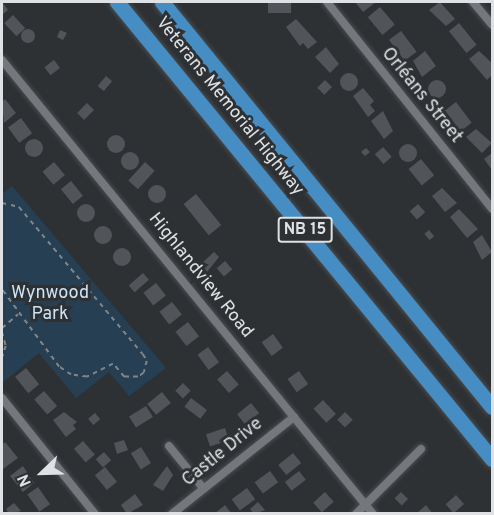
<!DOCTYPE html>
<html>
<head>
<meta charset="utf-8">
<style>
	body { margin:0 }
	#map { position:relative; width:494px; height:515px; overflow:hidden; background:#2d3134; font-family:Overpass,sans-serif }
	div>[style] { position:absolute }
	.green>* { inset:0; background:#273f52 }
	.building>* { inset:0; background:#515559; transform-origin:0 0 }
	.round { border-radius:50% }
	.path>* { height:1.5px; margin-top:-0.75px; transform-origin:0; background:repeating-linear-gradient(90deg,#828588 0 4.5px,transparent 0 9px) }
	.roads { filter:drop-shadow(0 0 2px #4a4d50) drop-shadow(0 0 2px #4a4d50) }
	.street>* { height:8px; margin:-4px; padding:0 4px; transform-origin:4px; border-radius:4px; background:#74787c }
	.highway>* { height:15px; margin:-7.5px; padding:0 7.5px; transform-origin:7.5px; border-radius:7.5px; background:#458dc3 }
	span { translate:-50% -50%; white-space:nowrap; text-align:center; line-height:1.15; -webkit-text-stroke:6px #2d3134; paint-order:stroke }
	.shield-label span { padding:2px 4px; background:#2d3134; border:2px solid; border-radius:4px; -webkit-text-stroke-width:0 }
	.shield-label { font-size:16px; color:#dfe1e4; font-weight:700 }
	.street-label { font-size:18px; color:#dfe1e4 }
	.park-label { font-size:18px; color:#cce2f5 }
	.frame { position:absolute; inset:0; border:3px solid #dfe1e4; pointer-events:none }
	.north { position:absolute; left:12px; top:443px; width:60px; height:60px; -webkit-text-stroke:4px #2d3134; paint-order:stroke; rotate:247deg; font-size:16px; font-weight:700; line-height:24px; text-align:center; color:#dfe1e4 }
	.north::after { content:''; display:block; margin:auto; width:21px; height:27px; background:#dfe1e4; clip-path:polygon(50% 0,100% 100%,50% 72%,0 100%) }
</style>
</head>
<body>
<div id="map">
	<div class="green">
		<div style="clip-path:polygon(12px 186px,166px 368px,129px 396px,109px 372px,76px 398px,39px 353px,2px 383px,2px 194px)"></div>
	</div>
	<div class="building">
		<div style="clip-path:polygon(2px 2px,8px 10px,2px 15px)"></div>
		<div style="left:268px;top:2px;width:23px;height:11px"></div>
		<div style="clip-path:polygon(355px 2px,376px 2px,363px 12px)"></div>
		<div style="clip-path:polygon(440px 2px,455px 19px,446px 26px,429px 10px)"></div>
		<div style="left:380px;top:7px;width:23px;height:16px;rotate:50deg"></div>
		<div style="left:13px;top:15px;width:18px;height:12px;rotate:47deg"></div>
		<div style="clip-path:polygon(296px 19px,317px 42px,308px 49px,303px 43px,300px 46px,286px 27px)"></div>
		<div style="left:459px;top:23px;width:28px;height:13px;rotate:51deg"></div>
		<div class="round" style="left:21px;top:29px;width:14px;height:14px"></div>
		<div style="clip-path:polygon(60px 30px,67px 33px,63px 40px,57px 37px)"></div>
		<div style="left:401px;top:31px;width:26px;height:15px;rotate:53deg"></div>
		<div style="clip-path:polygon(326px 47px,339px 64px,330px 73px,315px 57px)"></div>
		<div style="clip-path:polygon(425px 51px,436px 66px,422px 77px,413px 61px)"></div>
		<div style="clip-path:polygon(479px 51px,492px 63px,492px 75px,487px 80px,469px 59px)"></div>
		<div style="left:54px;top:60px;width:10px;height:12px;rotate:53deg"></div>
		<div class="round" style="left:340px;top:73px;width:18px;height:18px"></div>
		<div style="left:106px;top:76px;width:8px;height:13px;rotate:40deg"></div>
		<div class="round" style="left:428px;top:80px;width:18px;height:18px"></div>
		<div style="left:325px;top:80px;width:10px;height:11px;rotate:45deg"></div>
		<div style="clip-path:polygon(363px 88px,374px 101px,370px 105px,375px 111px,368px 117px,353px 96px)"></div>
		<div style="clip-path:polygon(5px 99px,16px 113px,4px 123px,2px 102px)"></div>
		<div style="left:456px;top:102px;width:26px;height:14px;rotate:53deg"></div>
		<div style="left:87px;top:103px;width:10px;height:14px;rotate:45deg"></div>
		<div style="clip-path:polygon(383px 111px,393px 131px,384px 139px,371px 121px)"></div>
		<div style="left:21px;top:118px;width:19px;height:16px;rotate:54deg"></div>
		<div style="clip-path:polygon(476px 129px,492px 143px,482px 153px,466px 137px)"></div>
		<div class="round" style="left:107px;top:135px;width:18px;height:18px"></div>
		<div class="round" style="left:25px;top:139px;width:18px;height:18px"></div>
		<div class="round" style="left:399px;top:144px;width:18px;height:18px"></div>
		<div style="left:383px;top:147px;width:13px;height:11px;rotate:48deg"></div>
		<div style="clip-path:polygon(366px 148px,370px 152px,365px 156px,361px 152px)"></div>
		<div class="round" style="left:121px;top:152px;width:18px;height:18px"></div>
		<div style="clip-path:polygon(492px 153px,492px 170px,484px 159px)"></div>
		<div style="left:421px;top:159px;width:21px;height:16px;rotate:51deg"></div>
		<div style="left:54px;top:162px;width:17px;height:15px;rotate:50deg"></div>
		<div style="left:145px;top:162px;width:13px;height:25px;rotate:42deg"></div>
		<div style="left:71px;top:181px;width:19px;height:13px;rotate:51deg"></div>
		<div class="round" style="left:148px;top:185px;width:18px;height:18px"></div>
		<div style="clip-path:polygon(442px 188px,457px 203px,445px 212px,432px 196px)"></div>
		<div style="left:196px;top:194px;width:40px;height:16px;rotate:51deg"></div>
		<div style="left:418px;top:204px;width:11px;height:11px;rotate:49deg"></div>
		<div class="round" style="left:77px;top:204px;width:18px;height:18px"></div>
		<div style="clip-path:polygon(459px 209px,478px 229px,467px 238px,450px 217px)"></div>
		<div class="round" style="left:94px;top:226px;width:18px;height:18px"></div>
		<div style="left:429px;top:230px;width:8px;height:6px;rotate:50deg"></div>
		<div style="clip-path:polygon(482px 235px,492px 252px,482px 260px,473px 242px)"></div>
		<div class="round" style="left:113px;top:248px;width:18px;height:18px"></div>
		<div style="clip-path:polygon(214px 252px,219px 257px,207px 272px,200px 265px)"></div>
		<div style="left:225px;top:261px;width:11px;height:11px;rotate:49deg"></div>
		<div style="left:143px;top:273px;width:9px;height:19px;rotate:49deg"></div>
		<div style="left:156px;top:283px;width:16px;height:16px;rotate:52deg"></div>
		<div style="left:172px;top:302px;width:16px;height:16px;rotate:52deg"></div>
		<div style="left:188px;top:322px;width:18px;height:16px;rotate:52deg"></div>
		<div style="left:273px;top:334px;width:17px;height:14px;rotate:54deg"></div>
		<div style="left:208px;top:347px;width:19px;height:13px;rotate:54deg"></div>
		<div style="left:26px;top:368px;width:21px;height:14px;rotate:51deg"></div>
		<div style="left:227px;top:371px;width:18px;height:13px;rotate:49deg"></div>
		<div style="left:299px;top:371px;width:16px;height:14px;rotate:55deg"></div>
		<div style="left:183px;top:383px;width:11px;height:11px;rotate:45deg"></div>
		<div style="left:44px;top:391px;width:20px;height:13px;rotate:49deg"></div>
		<div style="left:162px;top:392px;width:14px;height:19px;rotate:51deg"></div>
		<div style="left:191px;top:398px;width:20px;height:11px;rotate:37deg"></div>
		<div style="left:323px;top:400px;width:19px;height:13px;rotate:47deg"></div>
		<div style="left:251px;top:403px;width:13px;height:18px;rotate:51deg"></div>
		<div style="left:146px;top:406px;width:13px;height:20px;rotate:58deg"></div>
		<div style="clip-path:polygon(64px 412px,77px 422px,73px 425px,76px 429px,66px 437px,53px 420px)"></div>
		<div style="left:345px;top:412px;width:11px;height:11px;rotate:45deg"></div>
		<div style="left:95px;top:413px;width:8px;height:9px;rotate:50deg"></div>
		<div style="left:225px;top:428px;width:13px;height:20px;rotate:72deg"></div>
		<div style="clip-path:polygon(124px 440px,128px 450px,117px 454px,114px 443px)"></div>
		<div style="left:83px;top:441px;width:18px;height:12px;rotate:49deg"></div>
		<div style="clip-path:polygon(5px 442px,18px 458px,3px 469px,2px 445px)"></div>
		<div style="left:141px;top:447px;width:19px;height:12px;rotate:58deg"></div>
		<div style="left:104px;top:452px;width:11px;height:11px;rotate:49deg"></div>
		<div style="left:293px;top:453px;width:13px;height:19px;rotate:51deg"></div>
		<div style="clip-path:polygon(23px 466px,34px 483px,23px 492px,10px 476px)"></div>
		<div style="clip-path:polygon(167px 466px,173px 475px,163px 491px,153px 485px)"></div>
		<div style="left:105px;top:467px;width:19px;height:13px;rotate:51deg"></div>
		<div style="left:270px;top:471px;width:14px;height:19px;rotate:54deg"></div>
		<div style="left:299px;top:471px;width:11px;height:18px;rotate:52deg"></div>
		<div style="left:38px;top:487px;width:21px;height:13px;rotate:55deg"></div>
		<div style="left:247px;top:488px;width:14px;height:19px;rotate:54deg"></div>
		<div style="left:325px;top:492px;width:13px;height:16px;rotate:48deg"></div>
		<div style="left:401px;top:492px;width:10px;height:9px;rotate:45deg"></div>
		<div style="clip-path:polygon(135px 494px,143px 505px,127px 514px,121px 505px)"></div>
		<div style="left:456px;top:495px;width:12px;height:14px;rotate:48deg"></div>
		<div style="clip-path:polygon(258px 502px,265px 510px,254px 514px,250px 509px)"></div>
		<div style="clip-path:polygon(14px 503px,21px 511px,9px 514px,6px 509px)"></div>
		<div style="clip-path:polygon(225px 505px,232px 514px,214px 514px)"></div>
		<div style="clip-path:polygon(426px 505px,433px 514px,416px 514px)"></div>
	</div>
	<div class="path">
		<div style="left:2px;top:203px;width:17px;rotate:13deg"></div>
		<div style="left:19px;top:207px;width:192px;rotate:49.9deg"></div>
		<div style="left:143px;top:354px;width:8px;rotate:60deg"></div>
		<div style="left:147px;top:361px;width:12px;rotate:104deg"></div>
		<div style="left:144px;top:373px;width:7px;rotate:146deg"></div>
		<div style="left:138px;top:377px;width:14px;rotate:180deg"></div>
		<div style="left:124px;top:377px;width:17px;rotate:-130deg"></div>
		<div style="left:113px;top:364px;width:29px;rotate:153deg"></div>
		<div style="left:87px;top:377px;width:16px;rotate:-173deg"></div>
		<div style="left:71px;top:375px;width:14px;rotate:-146deg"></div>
		<div style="left:59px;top:367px;width:96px;rotate:-126.5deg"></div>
		<div style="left:2px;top:328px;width:21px;rotate:-41deg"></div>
		<div style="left:2px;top:332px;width:15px;rotate:74deg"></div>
		<div style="left:6px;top:346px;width:13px;rotate:108deg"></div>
	</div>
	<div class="roads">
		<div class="street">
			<div style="left:327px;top:2px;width:265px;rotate:51.4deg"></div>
			<div style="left:473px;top:2px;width:30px;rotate:50deg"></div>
			<div style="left:2px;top:60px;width:586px;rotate:50.74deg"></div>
			<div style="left:2px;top:398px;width:149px;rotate:51.3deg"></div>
			<div style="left:169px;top:446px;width:55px;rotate:50.9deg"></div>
			<div style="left:172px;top:514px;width:156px;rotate:-38.5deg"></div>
			<div style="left:356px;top:514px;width:92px;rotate:-45deg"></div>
		</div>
		<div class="highway">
			<div style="left:117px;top:2px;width:591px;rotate:50.63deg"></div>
			<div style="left:162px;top:2px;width:522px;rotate:50.83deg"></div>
		</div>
	</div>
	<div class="shield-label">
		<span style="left:305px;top:230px">NB 15</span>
	</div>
	<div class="street-label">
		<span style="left:421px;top:96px;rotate:51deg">Orléans Street</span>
		<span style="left:229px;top:107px;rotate:51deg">Veterans Memorial Highway</span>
		<span style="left:200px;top:276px;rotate:51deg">Highlandview Road</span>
		<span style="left:223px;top:453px;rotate:-39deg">Castle Drive</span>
	</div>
	<div class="park-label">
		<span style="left:50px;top:305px">Wynwood<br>Park</span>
	</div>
	<div class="frame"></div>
	<div class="north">N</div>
</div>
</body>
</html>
